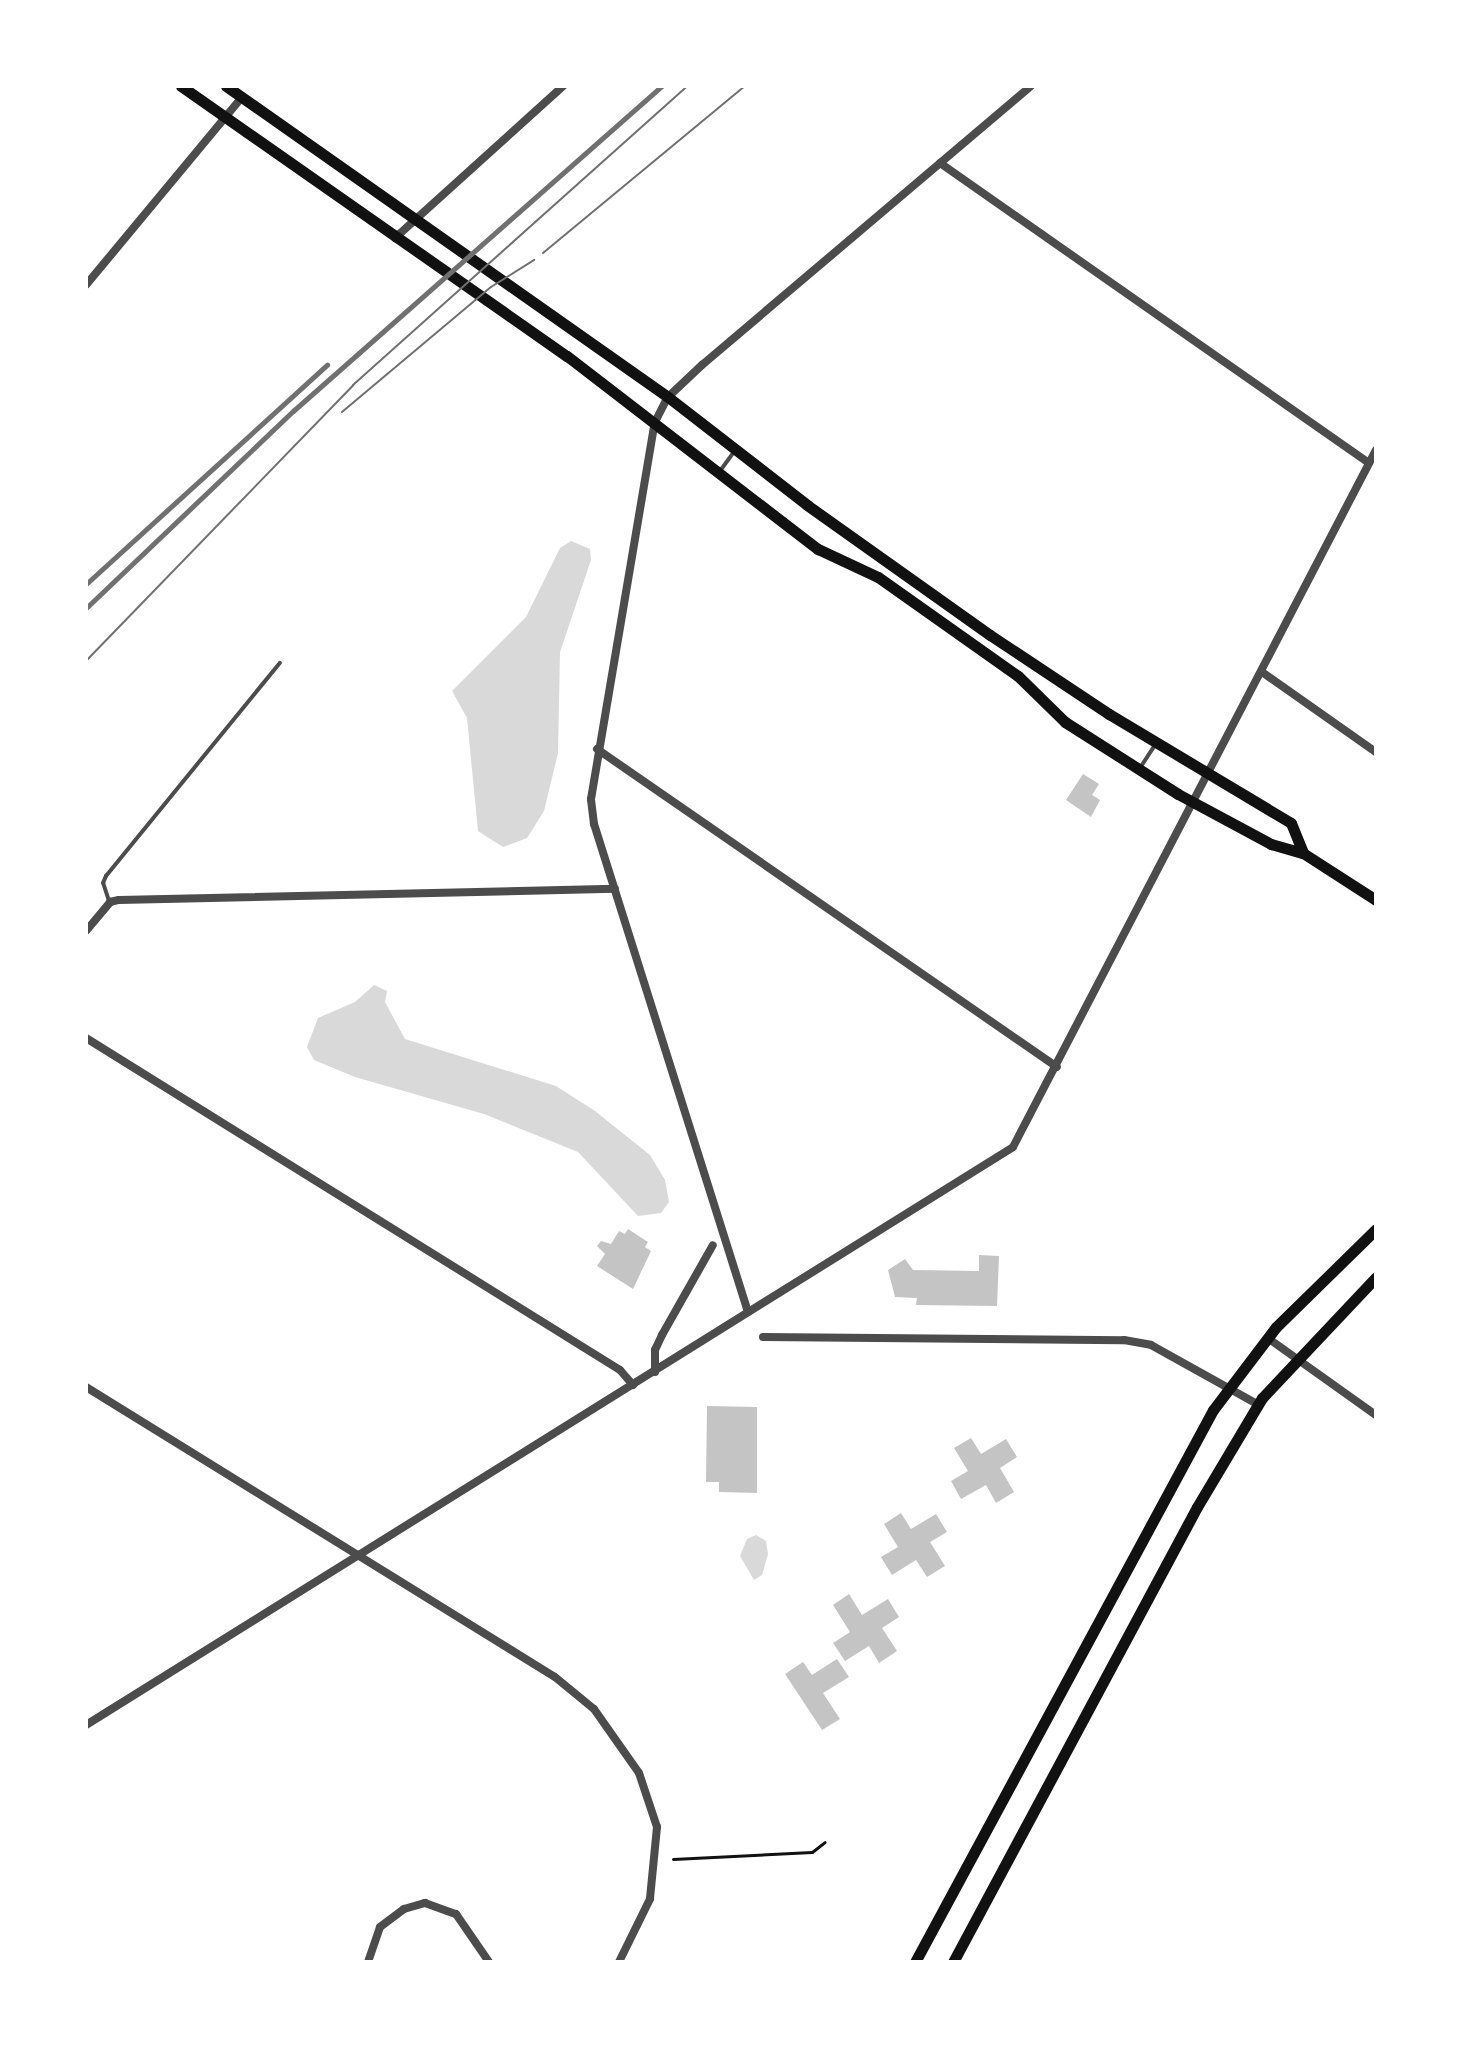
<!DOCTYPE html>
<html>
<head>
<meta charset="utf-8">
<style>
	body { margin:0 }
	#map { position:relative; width:1462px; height:2048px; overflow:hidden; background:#fff; font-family:"Playfair Display",serif }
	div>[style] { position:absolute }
	.water>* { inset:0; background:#d9d9d9 }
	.building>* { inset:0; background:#c4c4c4 }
	.path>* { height:3px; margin:-1.5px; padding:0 1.5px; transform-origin:1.5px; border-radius:1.5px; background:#111 }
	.service>* { height:4px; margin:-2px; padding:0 2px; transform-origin:2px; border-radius:2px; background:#4c4c4c }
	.minor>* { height:8px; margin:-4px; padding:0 4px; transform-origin:4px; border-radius:4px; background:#4c4c4c }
	.secondary>* { height:11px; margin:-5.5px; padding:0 5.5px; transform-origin:5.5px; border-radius:5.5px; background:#111 }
	.tram>* { height:2px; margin:-1px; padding:0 1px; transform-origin:1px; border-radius:1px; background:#707070 }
	.rail>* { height:5px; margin:-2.5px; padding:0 2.5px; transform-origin:2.5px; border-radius:2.5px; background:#707070 }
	span { translate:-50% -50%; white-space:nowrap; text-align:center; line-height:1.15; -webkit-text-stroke:6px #fff; paint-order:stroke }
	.frame { position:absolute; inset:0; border:88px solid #fff; pointer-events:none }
</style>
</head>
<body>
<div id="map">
	<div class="water">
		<div style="clip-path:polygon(571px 541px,590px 549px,591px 560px,560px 652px,558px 753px,544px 811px,527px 838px,503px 847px,478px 831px,467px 718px,452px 691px,526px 617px,560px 548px)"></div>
		<div style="clip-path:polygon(374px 985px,387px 991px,385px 1002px,405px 1039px,556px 1086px,595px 1111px,650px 1155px,665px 1180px,669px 1202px,661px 1213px,638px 1216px,578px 1152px,484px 1114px,355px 1077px,314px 1060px,307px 1047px,318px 1018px,355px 1002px)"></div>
		<div style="clip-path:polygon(756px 1535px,766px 1541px,768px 1554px,762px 1575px,754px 1580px,740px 1556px,747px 1539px)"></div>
	</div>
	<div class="building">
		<div style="clip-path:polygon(1083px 774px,1099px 784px,1092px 795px,1100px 800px,1091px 817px,1066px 800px)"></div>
		<div style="clip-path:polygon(628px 1229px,648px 1242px,645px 1247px,651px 1251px,633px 1289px,597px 1266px,605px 1254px,597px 1246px,601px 1241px,611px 1244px,619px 1231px,625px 1234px)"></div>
		<div style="clip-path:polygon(979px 1255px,999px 1256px,997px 1306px,916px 1305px,917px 1298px,895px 1297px,888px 1270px,905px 1259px,913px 1270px,979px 1271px)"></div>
		<div style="clip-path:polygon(707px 1406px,757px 1407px,757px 1493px,719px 1492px,719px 1482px,706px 1482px)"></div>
		<div style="clip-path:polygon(971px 1438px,981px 1454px,1006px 1439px,1017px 1457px,1000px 1468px,1014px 1492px,996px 1503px,986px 1485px,961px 1499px,951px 1481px,968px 1471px,954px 1448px)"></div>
		<div style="clip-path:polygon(901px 1513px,911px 1529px,936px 1514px,947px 1532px,930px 1542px,945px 1566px,927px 1577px,916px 1560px,892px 1575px,881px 1557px,898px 1547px,884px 1524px)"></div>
		<div style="clip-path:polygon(849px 1594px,862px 1615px,888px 1599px,899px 1617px,882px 1628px,897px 1651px,879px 1663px,869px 1646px,845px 1661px,833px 1643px,850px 1632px,833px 1605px)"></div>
		<div style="clip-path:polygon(837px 1659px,849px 1677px,823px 1693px,840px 1719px,822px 1730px,785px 1674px,803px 1662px,812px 1675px)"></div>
	</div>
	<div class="path">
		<div style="left:673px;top:1859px;width:139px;rotate:-2.9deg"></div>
		<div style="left:812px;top:1852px;width:16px;rotate:-38deg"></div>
	</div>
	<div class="service">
		<div style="left:720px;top:471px;width:24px;rotate:-54deg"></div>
		<div style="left:1140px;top:768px;width:27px;rotate:-57deg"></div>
		<div style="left:109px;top:901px;width:19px;rotate:-108deg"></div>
		<div style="left:103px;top:883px;width:8px;rotate:-67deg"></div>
		<div style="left:106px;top:876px;width:275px;rotate:-50.8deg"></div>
	</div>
	<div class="minor">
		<div style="left:940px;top:163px;width:523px;rotate:34.97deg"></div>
		<div style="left:395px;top:238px;width:227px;rotate:-42.1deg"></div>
		<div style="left:86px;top:285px;width:244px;rotate:-50.3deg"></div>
		<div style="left:1262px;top:672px;width:139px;rotate:35.1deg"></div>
		<div style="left:597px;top:749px;width:559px;rotate:34.66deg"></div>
		<div style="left:86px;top:931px;width:38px;rotate:-50deg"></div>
		<div style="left:110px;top:902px;width:9px;rotate:-13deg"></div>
		<div style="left:119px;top:900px;width:496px;rotate:-1.3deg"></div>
		<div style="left:86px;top:1038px;width:629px;rotate:31.87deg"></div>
		<div style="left:620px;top:1370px;width:20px;rotate:49deg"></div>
		<div style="left:748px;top:1312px;width:512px;rotate:-107.51deg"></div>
		<div style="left:594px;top:824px;width:25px;rotate:-97deg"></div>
		<div style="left:591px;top:799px;width:382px;rotate:-80.4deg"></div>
		<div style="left:655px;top:422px;width:28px;rotate:-63deg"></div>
		<div style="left:668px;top:397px;width:47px;rotate:-43.3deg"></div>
		<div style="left:702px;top:365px;width:431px;rotate:-40.3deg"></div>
		<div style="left:763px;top:1337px;width:361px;rotate:0.5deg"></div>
		<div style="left:1124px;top:1340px;width:27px;rotate:10deg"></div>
		<div style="left:1151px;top:1345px;width:124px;rotate:29.1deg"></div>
		<div style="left:1269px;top:1339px;width:131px;rotate:35.4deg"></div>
		<div style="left:655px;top:1372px;width:22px;rotate:-90deg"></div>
		<div style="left:655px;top:1350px;width:17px;rotate:-65deg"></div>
		<div style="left:662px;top:1335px;width:103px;rotate:-60.5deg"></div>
		<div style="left:86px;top:1387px;width:551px;rotate:31.73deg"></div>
		<div style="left:555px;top:1677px;width:50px;rotate:39.4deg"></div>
		<div style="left:594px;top:1709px;width:78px;rotate:54.9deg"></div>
		<div style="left:639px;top:1773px;width:57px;rotate:71.6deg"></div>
		<div style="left:657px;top:1827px;width:72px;rotate:95.6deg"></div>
		<div style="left:650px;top:1899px;width:70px;rotate:116.2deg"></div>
		<div style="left:86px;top:1725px;width:1092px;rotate:-31.94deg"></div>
		<div style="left:1013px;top:1147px;width:786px;rotate:-62.49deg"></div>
		<div style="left:368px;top:1962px;width:37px;rotate:-71deg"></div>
		<div style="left:380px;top:1927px;width:30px;rotate:-37deg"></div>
		<div style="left:404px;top:1909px;width:22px;rotate:-16deg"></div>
		<div style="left:425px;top:1903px;width:33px;rotate:20deg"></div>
		<div style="left:456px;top:1914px;width:58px;rotate:55.5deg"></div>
	</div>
	<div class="secondary">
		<div style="left:181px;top:86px;width:471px;rotate:35deg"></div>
		<div style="left:567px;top:356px;width:317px;rotate:37.6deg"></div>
		<div style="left:818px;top:549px;width:66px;rotate:25deg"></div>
		<div style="left:878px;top:577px;width:171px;rotate:35.3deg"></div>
		<div style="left:1018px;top:676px;width:66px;rotate:44.4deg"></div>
		<div style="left:1065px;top:722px;width:134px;rotate:32.5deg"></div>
		<div style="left:1178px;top:794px;width:106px;rotate:28.3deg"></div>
		<div style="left:1271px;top:844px;width:33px;rotate:16deg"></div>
		<div style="left:1303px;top:853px;width:87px;rotate:32.8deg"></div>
		<div style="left:226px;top:86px;width:540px;rotate:35.13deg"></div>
		<div style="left:668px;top:397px;width:176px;rotate:37.8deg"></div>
		<div style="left:807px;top:505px;width:224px;rotate:35.4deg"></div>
		<div style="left:990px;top:635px;width:143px;rotate:33.6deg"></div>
		<div style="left:1109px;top:714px;width:212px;rotate:30.9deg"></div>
		<div style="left:1291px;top:823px;width:32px;rotate:68deg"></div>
		<div style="left:915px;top:1962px;width:627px;rotate:-61.64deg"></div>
		<div style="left:1213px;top:1410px;width:104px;rotate:-52.8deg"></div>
		<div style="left:1276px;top:1327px;width:140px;rotate:-44.4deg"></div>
		<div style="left:953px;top:1962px;width:516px;rotate:-61.8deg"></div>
		<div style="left:1197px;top:1507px;width:127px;rotate:-59.2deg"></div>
		<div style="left:1262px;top:1398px;width:166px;rotate:-46.7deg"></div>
	</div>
	<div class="tram">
		<div style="left:543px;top:253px;width:262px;rotate:-39.6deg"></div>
		<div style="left:342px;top:412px;width:194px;rotate:-40deg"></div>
		<div style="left:491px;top:287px;width:51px;rotate:-32.1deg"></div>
		<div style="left:86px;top:661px;width:384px;rotate:-45.9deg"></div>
		<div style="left:353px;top:385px;width:449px;rotate:-41.8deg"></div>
	</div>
	<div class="rail">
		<div style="left:86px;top:584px;width:326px;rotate:-42.3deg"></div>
		<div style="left:86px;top:608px;width:286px;rotate:-43.6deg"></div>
		<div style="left:293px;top:411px;width:492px;rotate:-41.4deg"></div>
	</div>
	<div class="frame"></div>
</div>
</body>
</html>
